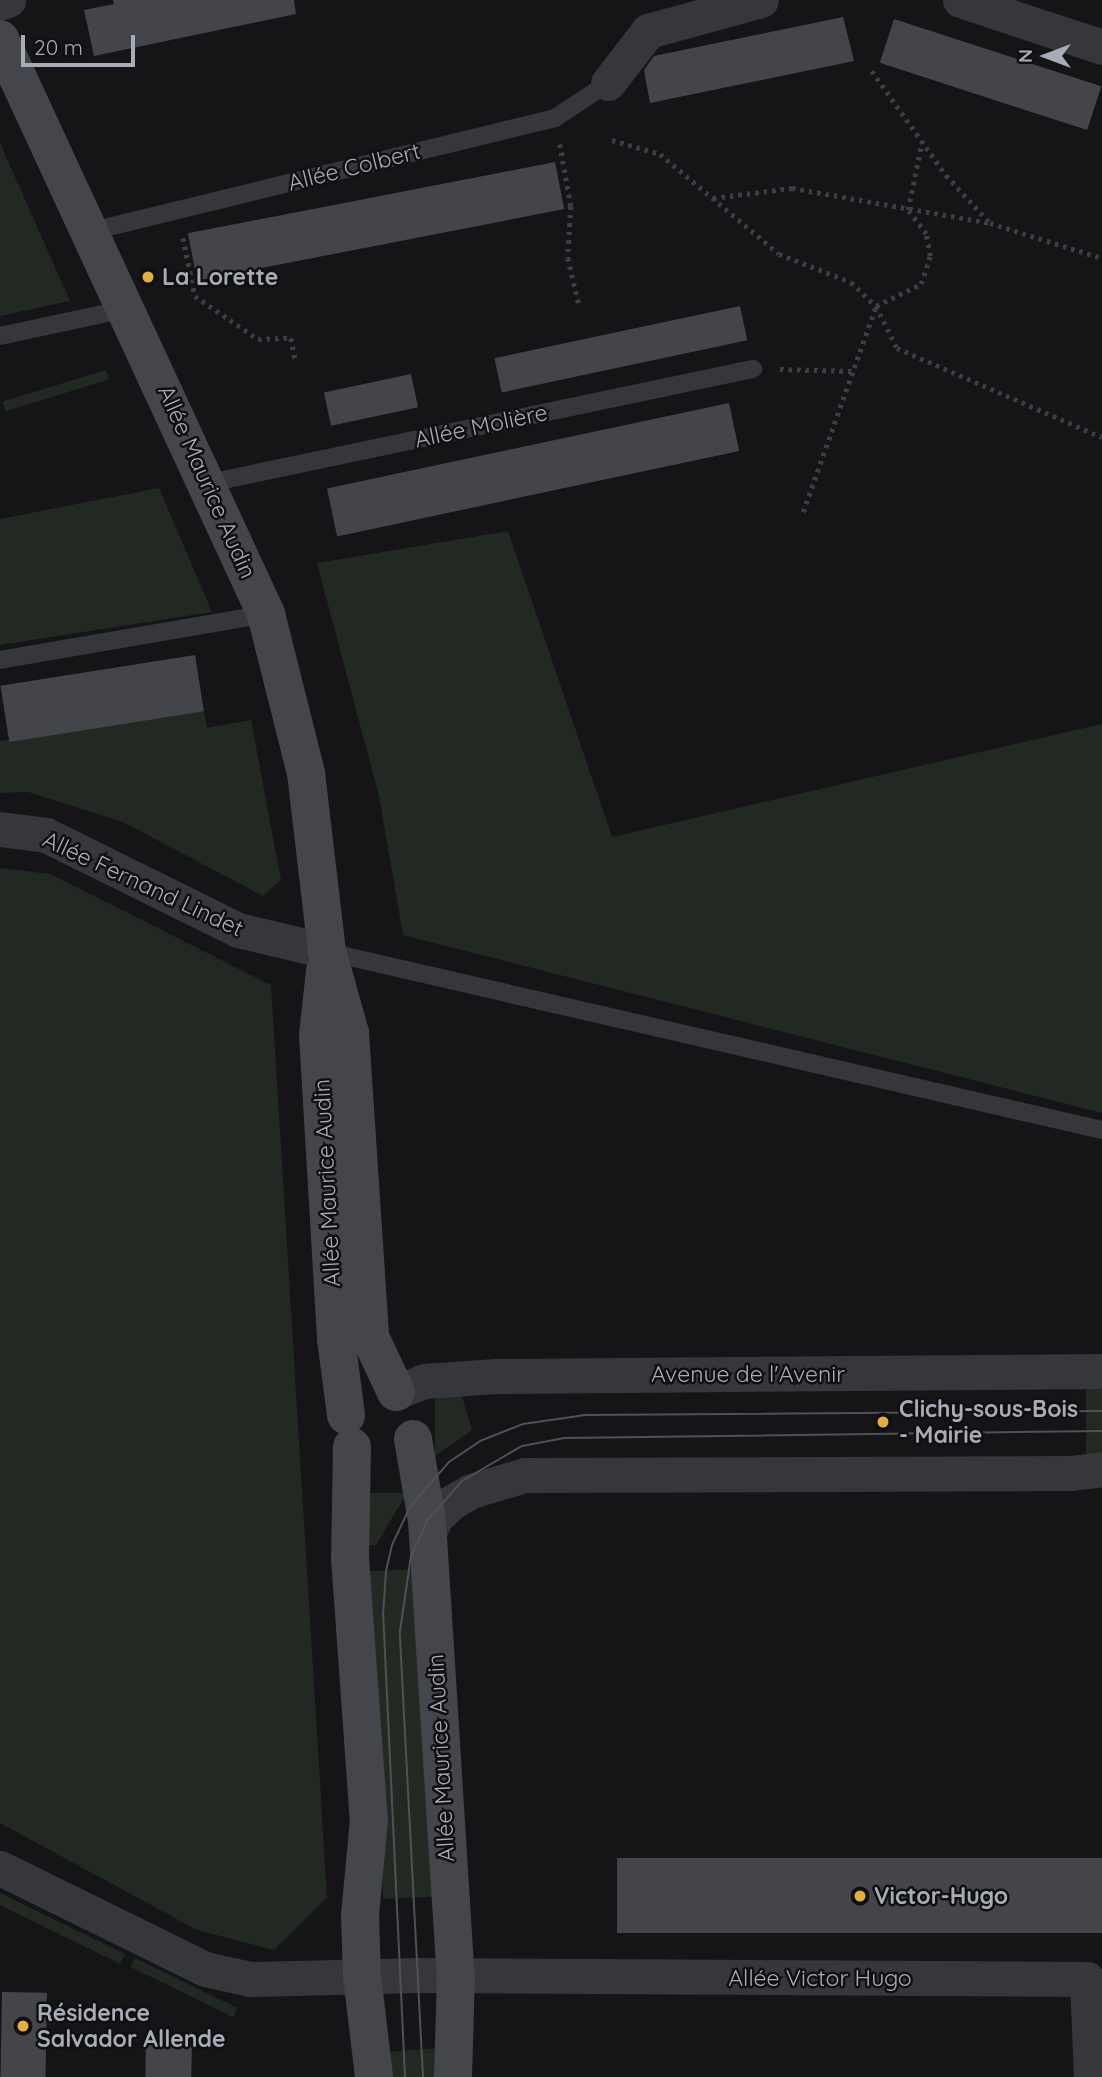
<!DOCTYPE html>
<html>
<head>
<meta charset="utf-8">
<style>
	body { margin:0 }
	#map { position:relative; width:1102px; height:2077px; overflow:hidden; background:#151517; font-family:Quicksand,sans-serif }
	div>[style] { position:absolute }
	.green>* { inset:0; background:#222922; transform-origin:0 0 }
	.building>* { inset:0; background:#44454a; transform-origin:0 0 }
	.path>* { height:4.5px; margin-top:-2.25px; transform-origin:0; background:repeating-linear-gradient(90deg,#3d3e42 0 3.5px,transparent 0 8.5px) }
	.lane>* { height:18px; margin:-9px; padding:0 9px; transform-origin:9px; border-radius:9px; background:#36373b }
	.street>* { height:35px; margin:-17.5px; padding:0 17.5px; transform-origin:17.5px; border-radius:17.5px; background:#36373b }
	.secondary>* { height:38px; margin:-19px; padding:0 19px; transform-origin:19px; border-radius:19px; background:#45464b }
	.tram>* { height:2px; margin:-1px; padding:0 1px; transform-origin:1px; border-radius:1px; background:#505156 }
	.dots>* { width:19px; height:19px; translate:-50% -50%; box-sizing:border-box; border:4px solid #101012; border-radius:50% }
	span { translate:-50% -50%; white-space:nowrap; text-align:center; line-height:1.15; -webkit-text-stroke:5px #101012; paint-order:stroke }
	.street-label { font-size:23px; color:#a8acb6 }
	.poi-label { font-size:23px; color:#a8acb6; font-weight:700 }
	.left { translate:0 -50%; text-align:left }
	.north { position:absolute; left:1011px; top:21px; width:70px; height:70px; -webkit-text-stroke:5px #101012; paint-order:stroke; rotate:270deg; font-size:19px; font-weight:700; line-height:28px; text-align:center; color:#a8acb6 }
	.north::after { content:''; display:block; margin:auto; width:24px; height:32px; background:#a8acb6; clip-path:polygon(50% 0,100% 100%,50% 72%,0 100%) }
	.scale { position:absolute; left:21px; top:35px; width:114px; height:32px; box-sizing:border-box; border:4px solid #a8acb6; border-top:0; padding-left:9px; font-size:21px; line-height:24px; white-space:nowrap; color:#a8acb6; -webkit-text-stroke:5px #101012; paint-order:stroke }
</style>
</head>
<body>
<div id="map">
	<div class="green">
		<div style="clip-path:polygon(0 143px,70px 301px,0 316px)"></div>
		<div style="left:106px;top:370px;width:10px;height:108px;rotate:73deg"></div>
		<div style="clip-path:polygon(159px 488px,212px 612px,0 645px,0 519px)"></div>
		<div style="clip-path:polygon(508px 531px,612px 837px,1102px 724px,1102px 1113px,403px 935px,379px 796px,317px 563px)"></div>
		<div style="clip-path:polygon(204px 711px,207px 728px,251px 720px,281px 880px,263px 896px,123px 822px,28px 792px,0 793px,0 741px)"></div>
		<div style="clip-path:polygon(0 868px,50px 874px,271px 985px,327px 1897px,274px 1950px,197px 1930px,0 1823px)"></div>
		<div style="left:1102px;top:1383px;width:72px;height:16px;rotate:90deg"></div>
		<div style="clip-path:polygon(460px 1390px,472px 1430px,435px 1456px,435px 1399px)"></div>
		<div style="clip-path:polygon(372px 1493px,407px 1493px,376px 1545px,364px 1545px,365px 1496px)"></div>
		<div style="left:415px;top:1569px;width:328px;height:49px;rotate:87deg"></div>
		<div style="left:0;top:1893px;width:139px;height:11px;rotate:26deg"></div>
		<div style="left:135px;top:1958px;width:114px;height:10px;rotate:26deg"></div>
		<div style="clip-path:polygon(441px 2048px,441px 2077px,388px 2077px,385px 2052px)"></div>
	</div>
	<div class="building">
		<div style="clip-path:polygon(113px 0,294px 0,296px 14px,94px 56px,84px 10px,114px 4px)"></div>
		<div style="clip-path:polygon(843px 17px,854px 61px,650px 103px,644px 70px,654px 56px)"></div>
		<div style="left:894px;top:19px;width:218px;height:46px;rotate:18deg"></div>
		<div style="left:555px;top:162px;width:48px;height:374px;rotate:79deg"></div>
		<div style="left:740px;top:306px;width:35px;height:251px;rotate:78deg"></div>
		<div style="left:411px;top:374px;width:34px;height:89px;rotate:78deg"></div>
		<div style="left:729px;top:403px;width:49px;height:411px;rotate:78deg"></div>
		<div style="left:195px;top:655px;width:57px;height:197px;rotate:81deg"></div>
		<div style="left:617px;top:1858px;width:485px;height:75px"></div>
		<div style="left:2px;top:1992px;width:45px;height:85px;rotate:1deg"></div>
		<div style="left:146px;top:2037px;width:46px;height:40px;rotate:1deg"></div>
	</div>
	<div class="path">
		<div style="left:872px;top:71px;width:128px;rotate:54.6deg"></div>
		<div style="left:946px;top:175px;width:64px;rotate:47.5deg"></div>
		<div style="left:612px;top:140px;width:50px;rotate:16.3deg"></div>
		<div style="left:660px;top:154px;width:155px;rotate:40deg"></div>
		<div style="left:779px;top:254px;width:77px;rotate:21.3deg"></div>
		<div style="left:851px;top:282px;width:35px;rotate:44deg"></div>
		<div style="left:876px;top:306px;width:47px;rotate:63.4deg"></div>
		<div style="left:897px;top:348px;width:223px;rotate:23.5deg"></div>
		<div style="left:560px;top:144px;width:63px;rotate:79.9deg"></div>
		<div style="left:571px;top:206px;width:52px;rotate:93.3deg"></div>
		<div style="left:568px;top:258px;width:48px;rotate:76.8deg"></div>
		<div style="left:713px;top:198px;width:80px;rotate:-7.2deg"></div>
		<div style="left:792px;top:188px;width:201px;rotate:10deg"></div>
		<div style="left:990px;top:223px;width:117px;rotate:17.4deg"></div>
		<div style="left:183px;top:238px;width:59px;rotate:78.3deg"></div>
		<div style="left:195px;top:296px;width:76px;rotate:34.3deg"></div>
		<div style="left:258px;top:339px;width:33px;rotate:-2deg"></div>
		<div style="left:291px;top:338px;width:21px;rotate:79deg"></div>
		<div style="left:780px;top:369px;width:73px;rotate:1.6deg"></div>
		<div style="left:803px;top:512px;width:219px;rotate:-70.5deg"></div>
		<div style="left:876px;top:306px;width:50px;rotate:-26.1deg"></div>
		<div style="left:921px;top:284px;width:29px;rotate:-72deg"></div>
		<div style="left:930px;top:256px;width:22px;rotate:-100deg"></div>
		<div style="left:926px;top:234px;width:30px;rotate:-127deg"></div>
		<div style="left:908px;top:210px;width:70px;rotate:-78.5deg"></div>
	</div>
	<div class="lane">
		<div style="left:92px;top:231px;width:477px;rotate:-13.7deg"></div>
		<div style="left:555px;top:118px;width:64px;rotate:-33.4deg"></div>
		<div style="left:0;top:336px;width:129px;rotate:-12.1deg"></div>
		<div style="left:209px;top:483px;width:556px;rotate:-11.84deg"></div>
		<div style="left:0;top:660px;width:270px;rotate:-9.8deg"></div>
		<div style="left:328px;top:952px;width:794px;rotate:12.95deg"></div>
	</div>
	<div class="street">
		<div style="left:960px;top:0;width:150px;rotate:18.3deg"></div>
		<div style="left:0;top:3px;width:9px;rotate:-21deg"></div>
		<div style="left:608px;top:83px;width:66px;rotate:-52.4deg"></div>
		<div style="left:648px;top:31px;width:117px;rotate:-15.3deg"></div>
		<div style="left:0;top:829px;width:46px;rotate:7.4deg"></div>
		<div style="left:46px;top:835px;width:214px;rotate:26.3deg"></div>
		<div style="left:238px;top:930px;width:91px;rotate:13.3deg"></div>
		<div style="left:396px;top:1392px;width:30px;rotate:-21deg"></div>
		<div style="left:424px;top:1381px;width:72px;rotate:-4deg"></div>
		<div style="left:496px;top:1376px;width:606px;rotate:-0.47deg"></div>
		<div style="left:427px;top:1536px;width:21px;rotate:-65deg"></div>
		<div style="left:436px;top:1517px;width:22px;rotate:-43deg"></div>
		<div style="left:452px;top:1502px;width:22px;rotate:-30deg"></div>
		<div style="left:471px;top:1491px;width:56px;rotate:-16.5deg"></div>
		<div style="left:525px;top:1475px;width:546px;rotate:-0.21deg"></div>
		<div style="left:1071px;top:1473px;width:31px;rotate:-7deg"></div>
		<div style="left:0;top:1868px;width:229px;rotate:26.2deg"></div>
		<div style="left:205px;top:1969px;width:46px;rotate:12.5deg"></div>
		<div style="left:250px;top:1979px;width:168px;rotate:-1.4deg"></div>
		<div style="left:418px;top:1975px;width:669px;rotate:0.34deg"></div>
		<div style="left:1087px;top:1979px;width:98px;rotate:87.7deg"></div>
	</div>
	<div class="secondary">
		<div style="left:0;top:39px;width:634px;rotate:65.17deg"></div>
		<div style="left:266px;top:614px;width:164px;rotate:75.9deg"></div>
		<div style="left:306px;top:773px;width:179px;rotate:83.3deg"></div>
		<div style="left:327px;top:951px;width:85px;rotate:74.3deg"></div>
		<div style="left:350px;top:1033px;width:305px;rotate:86.2deg"></div>
		<div style="left:370px;top:1337px;width:61px;rotate:64.7deg"></div>
		<div style="left:325px;top:971px;width:64px;rotate:96.2deg"></div>
		<div style="left:318px;top:1035px;width:305px;rotate:86.6deg"></div>
		<div style="left:336px;top:1339px;width:77px;rotate:82.5deg"></div>
		<div style="left:413px;top:1439px;width:83px;rotate:80.3deg"></div>
		<div style="left:427px;top:1521px;width:456px;rotate:86.4deg"></div>
		<div style="left:456px;top:1976px;width:101px;rotate:91.7deg"></div>
		<div style="left:352px;top:1447px;width:111px;rotate:91deg"></div>
		<div style="left:350px;top:1558px;width:263px;rotate:85.9deg"></div>
		<div style="left:369px;top:1820px;width:96px;rotate:95.4deg"></div>
		<div style="left:360px;top:1916px;width:60px;rotate:88.1deg"></div>
		<div style="left:362px;top:1976px;width:102px;rotate:83.2deg"></div>
	</div>
	<div class="tram">
		<div style="left:405px;top:2077px;width:462px;rotate:-92.7deg"></div>
		<div style="left:383px;top:1616px;width:45px;rotate:-86.2deg"></div>
		<div style="left:386px;top:1571px;width:27px;rotate:-77deg"></div>
		<div style="left:392px;top:1545px;width:42px;rotate:-64.7deg"></div>
		<div style="left:410px;top:1507px;width:60px;rotate:-49.1deg"></div>
		<div style="left:449px;top:1462px;width:37px;rotate:-34deg"></div>
		<div style="left:480px;top:1441px;width:46px;rotate:-21.6deg"></div>
		<div style="left:523px;top:1424px;width:63px;rotate:-8.3deg"></div>
		<div style="left:585px;top:1415px;width:517px;rotate:-0.44deg"></div>
		<div style="left:423px;top:2077px;width:447px;rotate:-93deg"></div>
		<div style="left:400px;top:1631px;width:76px;rotate:-81.7deg"></div>
		<div style="left:411px;top:1556px;width:38px;rotate:-65deg"></div>
		<div style="left:427px;top:1521px;width:53px;rotate:-48.8deg"></div>
		<div style="left:462px;top:1481px;width:69px;rotate:-30.3deg"></div>
		<div style="left:522px;top:1446px;width:43px;rotate:-10.8deg"></div>
		<div style="left:564px;top:1438px;width:538px;rotate:-0.75deg"></div>
	</div>
	<div class="dots">
		<div style="left:148px;top:277px;background:#e3ad41"></div>
		<div style="left:883px;top:1422px;background:#e3ad41"></div>
		<div style="left:860px;top:1896px;background:#e3ad41"></div>
		<div style="left:23px;top:2026px;background:#e3ad41"></div>
	</div>
	<div class="street-label">
		<span style="left:354px;top:167px;rotate:-14deg">Allée Colbert</span>
		<span style="left:481px;top:426px;rotate:-12deg">Allée Molière</span>
		<span style="left:207px;top:482px;rotate:66deg">Allée Maurice Audin</span>
		<span style="left:143px;top:884px;rotate:25deg">Allée Fernand Lindet</span>
		<span style="left:327px;top:1183px;rotate:-93deg">Allée Maurice Audin</span>
		<span style="left:748px;top:1374px">Avenue de l'Avenir</span>
		<span style="left:441px;top:1758px;rotate:-93deg">Allée Maurice Audin</span>
		<span style="left:820px;top:1978px">Allée Victor Hugo</span>
	</div>
	<div class="poi-label">
		<span class="left" style="left:162px;top:277px">La Lorette</span>
		<span class="left" style="left:899px;top:1422px">Clichy-sous-Bois<br>- Mairie</span>
		<span class="left" style="left:874px;top:1896px">Victor-Hugo</span>
		<span class="left" style="left:37px;top:2026px">Résidence<br>Salvador Allende</span>
	</div>
	<div class="north">N</div>
	<div class="scale">20 m</div>
</div>
</body>
</html>
